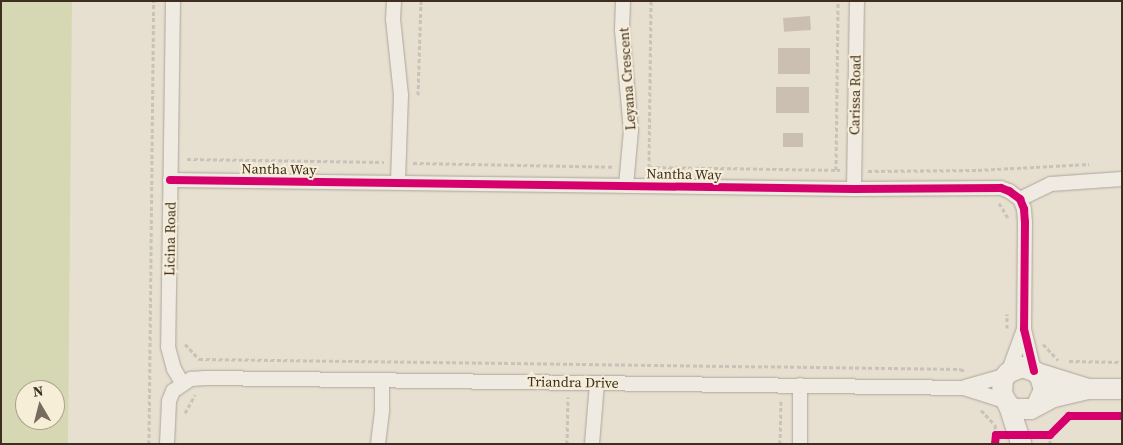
<!DOCTYPE html>
<html>
<head>
<meta charset="utf-8">
<style>
	body { margin:0 }
	#map { position:relative; width:1123px; height:445px; overflow:hidden; background:#e7e0d1; font-family:"Source Serif 4",serif }
	div>[style] { position:absolute }
	.green>* { inset:0; background:#d6d7b3 }
	.building>* { inset:0; background:#cbbfb2; transform-origin:0 0 }
	.path>* { height:3px; margin-top:-1.5px; transform-origin:0; background:repeating-linear-gradient(90deg,#c8c2b9 0 4px,transparent 0 6.5px) }
	.roads { filter:drop-shadow(0 0 1px #ada599) drop-shadow(0 0 1px #ada599) }
	.street>* { height:14px; margin:-7px; padding:0 7px; transform-origin:7px; border-radius:7px; background:#efebe3 }
	.secondary>* { height:20px; margin:-10px; padding:0 10px; transform-origin:10px; border-radius:10px; background:#efebe3 }
	.cycleway>* { height:8px; margin:-4px; padding:0 4px; transform-origin:4px; border-radius:4px; background:#d6006c }
	span { translate:-50% -50%; white-space:nowrap; text-align:center; line-height:1.15; -webkit-text-stroke:4px #f7eed8; paint-order:stroke }
	.street-label { font-size:14px; color:#3d2e20 }
	.frame { position:absolute; inset:0; border:2px solid #3d2e20; pointer-events:none }
	.north { position:absolute; left:15px; top:380px; width:50px; height:50px; box-sizing:border-box; background:#f7eed8; border:1px solid #ada18e; border-radius:50%; rotate:352deg; font-size:14px; font-weight:700; line-height:20px; text-align:center; color:#3d2e20 }
	.north::after { content:''; display:block; margin:auto; width:18px; height:22px; background:#786c5e; clip-path:polygon(50% 0,100% 100%,50% 72%,0 100%) }
</style>
</head>
<body>
<div id="map">
	<div class="green">
		<div style="clip-path:polygon(evenodd,1px 1px,72px 1px,68px 444px,1px 444px,1px 1px,25px 390px,55px 390px,55px 420px,25px 420px,25px 390px)"></div>
	</div>
	<div class="building">
		<div style="left:810px;top:16px;width:14px;height:27px;rotate:86deg"></div>
		<div style="left:778px;top:48px;width:32px;height:26px"></div>
		<div style="left:776px;top:87px;width:33px;height:26px"></div>
		<div style="left:783px;top:133px;width:20px;height:14px"></div>
	</div>
	<div class="path">
		<div style="left:651px;top:1px;width:166px;rotate:90.7deg"></div>
		<div style="left:649px;top:167px;width:191px;rotate:0.9deg"></div>
		<div style="left:418px;top:95px;width:94px;rotate:-88.2deg"></div>
		<div style="left:187px;top:159px;width:197px;rotate:0.9deg"></div>
		<div style="left:413px;top:163px;width:201px;rotate:1.1deg"></div>
		<div style="left:836px;top:170px;width:169px;rotate:-89.3deg"></div>
		<div style="left:868px;top:171px;width:110px;rotate:-0.5deg"></div>
		<div style="left:978px;top:170px;width:111px;rotate:-3.1deg"></div>
		<div style="left:999px;top:203px;width:17px;rotate:59deg"></div>
		<div style="left:1007px;top:328px;width:14px;rotate:-90deg"></div>
		<div style="left:185px;top:344px;width:21px;rotate:47deg"></div>
		<div style="left:1043px;top:344px;width:22px;rotate:47deg"></div>
		<div style="left:199px;top:359px;width:761px;rotate:0.75deg"></div>
		<div style="left:960px;top:369px;width:5px;rotate:22deg"></div>
		<div style="left:1069px;top:361px;width:53px;rotate:1.1deg"></div>
		<div style="left:981px;top:410px;width:21px;rotate:47deg"></div>
		<div style="left:995px;top:425px;width:10px;rotate:84deg"></div>
		<div style="left:185px;top:413px;width:21px;rotate:-61deg"></div>
		<div style="left:149px;top:444px;width:443px;rotate:-89.4deg"></div>
		<div style="left:567px;top:444px;width:47px;rotate:-88.8deg"></div>
		<div style="left:780px;top:444px;width:44px;rotate:-88.7deg"></div>
		<div style="left:1050px;top:444px;width:9px;rotate:-90deg"></div>
	</div>
	<div class="roads">
		<div class="street">
			<div style="left:173px;top:1px;width:346px;rotate:90.8deg"></div>
			<div style="left:168px;top:347px;width:23px;rotate:75deg"></div>
			<div style="left:174px;top:369px;width:16px;rotate:60deg"></div>
			<div style="left:394px;top:1px;width:18px;rotate:93deg"></div>
			<div style="left:393px;top:19px;width:76px;rotate:84deg"></div>
			<div style="left:401px;top:95px;width:88px;rotate:92deg"></div>
			<div style="left:623px;top:1px;width:29px;rotate:92deg"></div>
			<div style="left:622px;top:30px;width:100px;rotate:84.9deg"></div>
			<div style="left:631px;top:130px;width:56px;rotate:95.1deg"></div>
			<div style="left:170px;top:180px;width:684px;rotate:0.75deg"></div>
			<div style="left:854px;top:189px;width:147px;rotate:-0.4deg"></div>
			<div style="left:1001px;top:188px;width:9px;rotate:21deg"></div>
			<div style="left:1009px;top:191px;width:14px;rotate:36deg"></div>
			<div style="left:1020px;top:199px;width:11px;rotate:68deg"></div>
			<div style="left:1024px;top:209px;width:13px;rotate:86deg"></div>
			<div style="left:1025px;top:222px;width:107px;rotate:90.5deg"></div>
			<div style="left:1024px;top:329px;width:43px;rotate:76.6deg"></div>
			<div style="left:854px;top:189px;width:188px;rotate:-89.1deg"></div>
			<div style="left:1020px;top:199px;width:34px;rotate:-26deg"></div>
			<div style="left:1051px;top:184px;width:71px;rotate:-4deg"></div>
			<div style="left:1008px;top:373px;width:47px;rotate:-70deg"></div>
			<div style="left:965px;top:387px;width:44px;rotate:-15.9deg"></div>
			<div style="left:167px;top:444px;width:43px;rotate:-87.3deg"></div>
			<div style="left:169px;top:401px;width:11px;rotate:-68deg"></div>
			<div style="left:173px;top:391px;width:22px;rotate:-34deg"></div>
			<div style="left:191px;top:379px;width:14px;rotate:-4deg"></div>
			<div style="left:205px;top:378px;width:759px;rotate:0.75deg"></div>
			<div style="left:964px;top:388px;width:43px;rotate:17.6deg"></div>
			<div style="left:378px;top:444px;width:35px;rotate:-83deg"></div>
			<div style="left:382px;top:409px;width:29px;rotate:-90deg"></div>
			<div style="left:592px;top:444px;width:61px;rotate:-85.3deg"></div>
			<div style="left:800px;top:444px;width:59px;rotate:-90deg"></div>
		</div>
		<div class="secondary">
			<div style="left:1037px;top:373px;width:53px;rotate:17.4deg"></div>
			<div style="left:1088px;top:389px;width:34px"></div>
			<div style="left:1037px;top:405px;width:17px;rotate:-65deg"></div>
			<div style="left:1044px;top:390px;width:15px;rotate:-106deg"></div>
			<div style="left:1040px;top:376px;width:8px;rotate:-140deg"></div>
			<div style="left:1034px;top:371px;width:13px;rotate:-162deg"></div>
			<div style="left:1022px;top:367px;width:15px;rotate:157deg"></div>
			<div style="left:1008px;top:373px;width:8px;rotate:130deg"></div>
			<div style="left:1003px;top:379px;width:15px;rotate:94deg"></div>
			<div style="left:1002px;top:394px;width:14px;rotate:60deg"></div>
			<div style="left:1009px;top:406px;width:8px;rotate:23deg"></div>
			<div style="left:1016px;top:409px;width:15px"></div>
			<div style="left:1031px;top:409px;width:26px;rotate:-28deg"></div>
			<div style="left:1054px;top:397px;width:35px;rotate:-13deg"></div>
			<div style="left:1009px;top:406px;width:40px;rotate:72deg"></div>
		</div>
	</div>
	<div class="cycleway">
		<div style="left:170px;top:180px;width:684px;rotate:0.75deg"></div>
		<div style="left:854px;top:189px;width:147px;rotate:-0.4deg"></div>
		<div style="left:1001px;top:188px;width:9px;rotate:21deg"></div>
		<div style="left:1009px;top:191px;width:14px;rotate:36deg"></div>
		<div style="left:1020px;top:199px;width:11px;rotate:68deg"></div>
		<div style="left:1024px;top:209px;width:13px;rotate:86deg"></div>
		<div style="left:1025px;top:222px;width:107px;rotate:90.5deg"></div>
		<div style="left:1024px;top:329px;width:43px;rotate:76.6deg"></div>
		<div style="left:995px;top:444px;width:9px;rotate:-84deg"></div>
		<div style="left:996px;top:435px;width:54px"></div>
		<div style="left:1050px;top:435px;width:27px;rotate:-45deg"></div>
		<div style="left:1069px;top:416px;width:53px"></div>
	</div>
	<div class="street-label">
		<span style="left:627px;top:79px;rotate:-94deg">Leyana Crescent</span>
		<span style="left:855px;top:95px;rotate:-89deg">Carissa Road</span>
		<span style="left:279px;top:169px;rotate:1deg">Nantha Way</span>
		<span style="left:684px;top:174px;rotate:1deg">Nantha Way</span>
		<span style="left:170px;top:239px;rotate:-89deg">Licina Road</span>
		<span style="left:573px;top:382px;rotate:1deg">Triandra Drive</span>
	</div>
	<div class="frame"></div>
	<div class="north">N</div>
</div>
</body>
</html>
